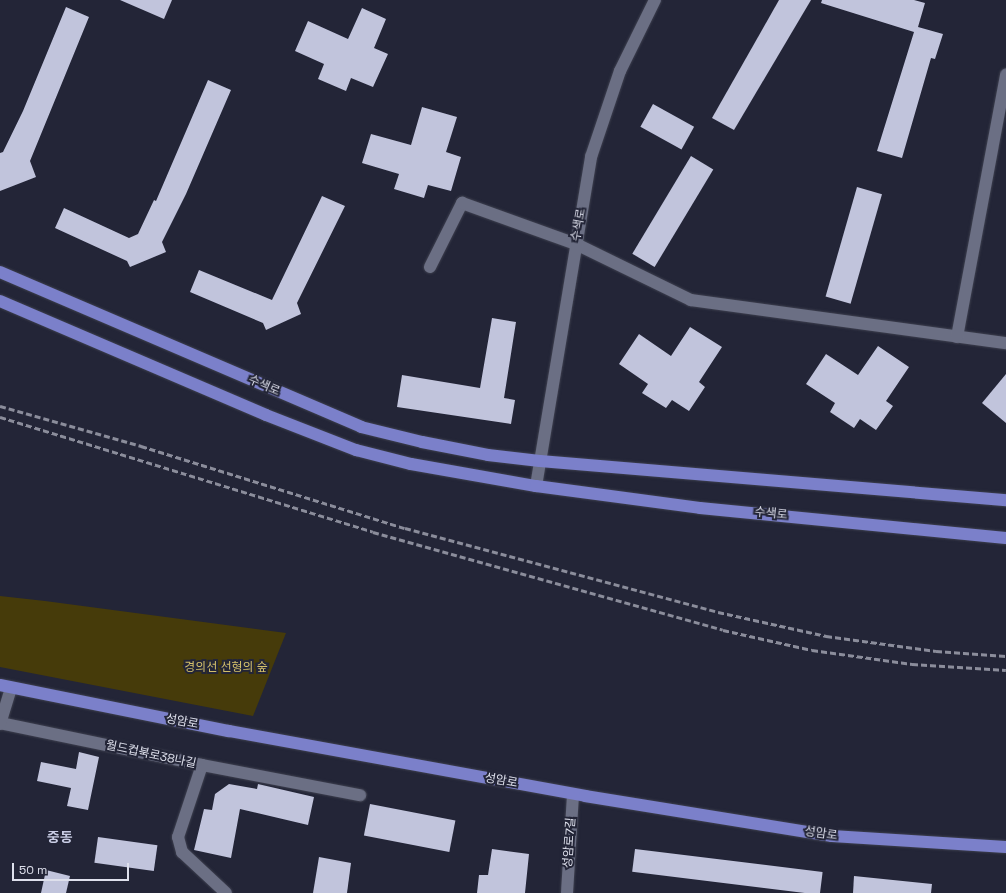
<!DOCTYPE html>
<html>
<head>
<meta charset="utf-8">
<style>
	body { margin:0 }
	#map { position:relative; width:1006px; height:893px; overflow:hidden; background:#232537; font-family:"Space Grotesk","Noto Sans KR",sans-serif }
	div>[style] { position:absolute }
	.green>* { inset:0; background:#463b0a }
	.building>* { inset:0; background:#c1c4dc; transform-origin:0 0 }
	.roads { filter:drop-shadow(0 0 1px #3e404f) drop-shadow(0 0 1px #3e404f) }
	.minor>* { height:12px; margin:-6px; padding:0 6px; transform-origin:6px; border-radius:6px; background:#6b6f84 }
	.major>* { height:12px; margin:-6px; padding:0 6px; transform-origin:6px; border-radius:6px; background:#7b80ca }
	.rail>* { height:3px; margin-top:-1.5px; transform-origin:0; background:repeating-linear-gradient(90deg,#8b8d9b 0 6px,transparent 0 9px) }
	span { translate:-50% -50%; white-space:nowrap; text-align:center; line-height:1.15; -webkit-text-stroke:4px #232537; paint-order:stroke }
	.street-label { font-size:12px; color:#dee0ec }
	.park-label { font-size:12px; color:#d3bf6a }
	.quarter-label { font-size:14px; color:#c9cde5; font-weight:700 }
	.scale { position:absolute; left:12px; top:863px; width:117px; height:18px; box-sizing:border-box; border:2px solid #dee0ec; border-top:0; padding-left:5px; font-size:12px; line-height:14px; white-space:nowrap; color:#dee0ec; -webkit-text-stroke:3px #232537; paint-order:stroke }
</style>
</head>
<body>
<div id="map">
	<div class="green">
		<div style="clip-path:polygon(0 596px,45px 601px,286px 633px,253px 716px,0 667px)"></div>
	</div>
	<div class="building">
		<div style="clip-path:polygon(120px 0,172px 0,164px 19px)"></div>
		<div style="clip-path:polygon(779px 0,811px 0,734px 130px,712px 118px)"></div>
		<div style="clip-path:polygon(822px 0,914px 0,925px 3px,918px 27px,943px 34px,935px 59px,931px 58px,902px 158px,877px 151px,914px 32px,821px 3px)"></div>
		<div style="clip-path:polygon(66px 7px,89px 17px,30px 161px,36px 177px,0 191px,0 153px,3px 152px,23px 111px)"></div>
		<div style="clip-path:polygon(362px 8px,386px 19px,374px 48px,388px 54px,373px 87px,351px 78px,346px 91px,318px 79px,324px 64px,295px 51px,308px 21px,348px 39px)"></div>
		<div style="clip-path:polygon(208px 80px,231px 90px,186px 194px,162px 242px,166px 252px,130px 267px,127px 261px,55px 228px,64px 208px,129px 238px,138px 234px,154px 200px,156px 201px)"></div>
		<div style="left:653px;top:104px;width:47px;height:26px;rotate:29deg"></div>
		<div style="clip-path:polygon(422px 107px,457px 117px,446px 152px,461px 157px,451px 191px,428px 185px,424px 198px,394px 189px,399px 174px,362px 163px,371px 134px,411px 145px)"></div>
		<div style="left:691px;top:156px;width:26px;height:114px;rotate:31deg"></div>
		<div style="left:857px;top:187px;width:26px;height:114px;rotate:16deg"></div>
		<div style="clip-path:polygon(322px 196px,345px 206px,297px 303px,301px 314px,266px 330px,263px 323px,190px 292px,199px 270px,272px 300px)"></div>
		<div style="clip-path:polygon(492px 318px,516px 322px,504px 398px,515px 400px,511px 424px,397px 407px,402px 375px,480px 388px)"></div>
		<div style="clip-path:polygon(690px 327px,722px 347px,699px 382px,705px 387px,689px 411px,672px 400px,666px 408px,642px 393px,648px 384px,619px 364px,639px 334px,671px 356px)"></div>
		<div style="clip-path:polygon(878px 346px,909px 367px,886px 401px,893px 406px,876px 430px,860px 419px,854px 428px,830px 412px,835px 403px,806px 384px,826px 354px,858px 375px)"></div>
		<div style="clip-path:polygon(1006px 374px,1006px 423px,982px 403px)"></div>
		<div style="clip-path:polygon(79px 752px,99px 757px,88px 810px,67px 806px,71px 788px,37px 781px,41px 762px,76px 769px)"></div>
		<div style="clip-path:polygon(229px 784px,257px 789px,258px 784px,314px 797px,308px 825px,240px 809px,231px 858px,194px 850px,204px 809px,212px 810px,215px 794px)"></div>
		<div style="left:370px;top:804px;width:87px;height:32px;rotate:11deg"></div>
		<div style="left:98px;top:837px;width:60px;height:26px;rotate:8deg"></div>
		<div style="clip-path:polygon(492px 849px,529px 854px,525px 893px,477px 893px,479px 875px,488px 875px)"></div>
		<div style="left:635px;top:849px;width:189px;height:23px;rotate:7deg"></div>
		<div style="clip-path:polygon(319px 857px,351px 863px,347px 893px,313px 893px)"></div>
		<div style="clip-path:polygon(46px 870px,70px 876px,66px 893px,41px 893px)"></div>
		<div style="clip-path:polygon(854px 876px,932px 884px,931px 893px,853px 893px)"></div>
	</div>
	<div class="roads">
		<div class="minor">
			<div style="left:430px;top:267px;width:72px;rotate:-63.4deg"></div>
			<div style="left:462px;top:203px;width:121px;rotate:19.8deg"></div>
			<div style="left:576px;top:244px;width:128px;rotate:26deg"></div>
			<div style="left:691px;top:300px;width:318px;rotate:7.8deg"></div>
			<div style="left:957px;top:337px;width:267px;rotate:-79.4deg"></div>
			<div style="left:536px;top:486px;width:334px;rotate:-80.5deg"></div>
			<div style="left:591px;top:157px;width:91px;rotate:-71.4deg"></div>
			<div style="left:620px;top:71px;width:79px;rotate:-63.8deg"></div>
			<div style="left:0;top:723px;width:206px;rotate:11.7deg"></div>
			<div style="left:202px;top:765px;width:76px;rotate:108.4deg"></div>
			<div style="left:178px;top:837px;width:16px;rotate:75deg"></div>
			<div style="left:182px;top:852px;width:60px;rotate:43deg"></div>
			<div style="left:0;top:724px;width:38px;rotate:-73deg"></div>
			<div style="left:202px;top:765px;width:161px;rotate:10.8deg"></div>
			<div style="left:567px;top:893px;width:99px;rotate:-86.5deg"></div>
		</div>
		<div class="major">
			<div style="left:0;top:272px;width:393px;rotate:23.2deg"></div>
			<div style="left:361px;top:427px;width:63px;rotate:13.8deg"></div>
			<div style="left:422px;top:442px;width:67px;rotate:11.1deg"></div>
			<div style="left:488px;top:455px;width:52px;rotate:6.6deg"></div>
			<div style="left:540px;top:461px;width:468px;rotate:4.8deg"></div>
			<div style="left:0;top:301px;width:289px;rotate:23.2deg"></div>
			<div style="left:266px;top:415px;width:97px;rotate:21.3deg"></div>
			<div style="left:356px;top:450px;width:57px;rotate:14.3deg"></div>
			<div style="left:411px;top:464px;width:127px;rotate:10deg"></div>
			<div style="left:536px;top:486px;width:165px;rotate:7.6deg"></div>
			<div style="left:700px;top:508px;width:307px;rotate:5.6deg"></div>
			<div style="left:0;top:685px;width:234px;rotate:11.4deg"></div>
			<div style="left:229px;top:731px;width:362px;rotate:10.3deg"></div>
			<div style="left:585px;top:796px;width:250px;rotate:9.2deg"></div>
			<div style="left:832px;top:836px;width:174px;rotate:3.6deg"></div>
		</div>
	</div>
	<div class="rail">
		<div style="left:0;top:406px;width:147px;rotate:15.8deg"></div>
		<div style="left:141px;top:446px;width:276px;rotate:17.3deg"></div>
		<div style="left:405px;top:528px;width:324px;rotate:15deg"></div>
		<div style="left:718px;top:612px;width:111px;rotate:12.5deg"></div>
		<div style="left:826px;top:636px;width:111px;rotate:7.8deg"></div>
		<div style="left:936px;top:651px;width:70px;rotate:4.1deg"></div>
		<div style="left:0;top:417px;width:390px;rotate:17.1deg"></div>
		<div style="left:373px;top:532px;width:363px;rotate:15.6deg"></div>
		<div style="left:723px;top:630px;width:91px;rotate:12.7deg"></div>
		<div style="left:812px;top:650px;width:101px;rotate:8deg"></div>
		<div style="left:912px;top:664px;width:94px;rotate:3.7deg"></div>
	</div>
	<div class="street-label">
		<span style="left:579px;top:225px;rotate:-80deg">수색로</span>
		<span style="left:264px;top:386px;rotate:23deg">수색로</span>
		<span style="left:771px;top:514px;rotate:5deg">수색로</span>
		<span style="left:182px;top:722px;rotate:11deg">성암로</span>
		<span style="left:151px;top:755px;rotate:12deg">월드컵북로38나길</span>
		<span style="left:501px;top:781px;rotate:10deg">성암로</span>
		<span style="left:821px;top:834px;rotate:8deg">성암로</span>
		<span style="left:570px;top:843px;rotate:-86deg">성암로7길</span>
	</div>
	<div class="park-label">
		<span style="left:226px;top:668px">경의선 선형의 숲</span>
	</div>
	<div class="quarter-label">
		<span style="left:60px;top:837px">중동</span>
	</div>
	<div class="scale">50 m</div>
</div>
</body>
</html>
